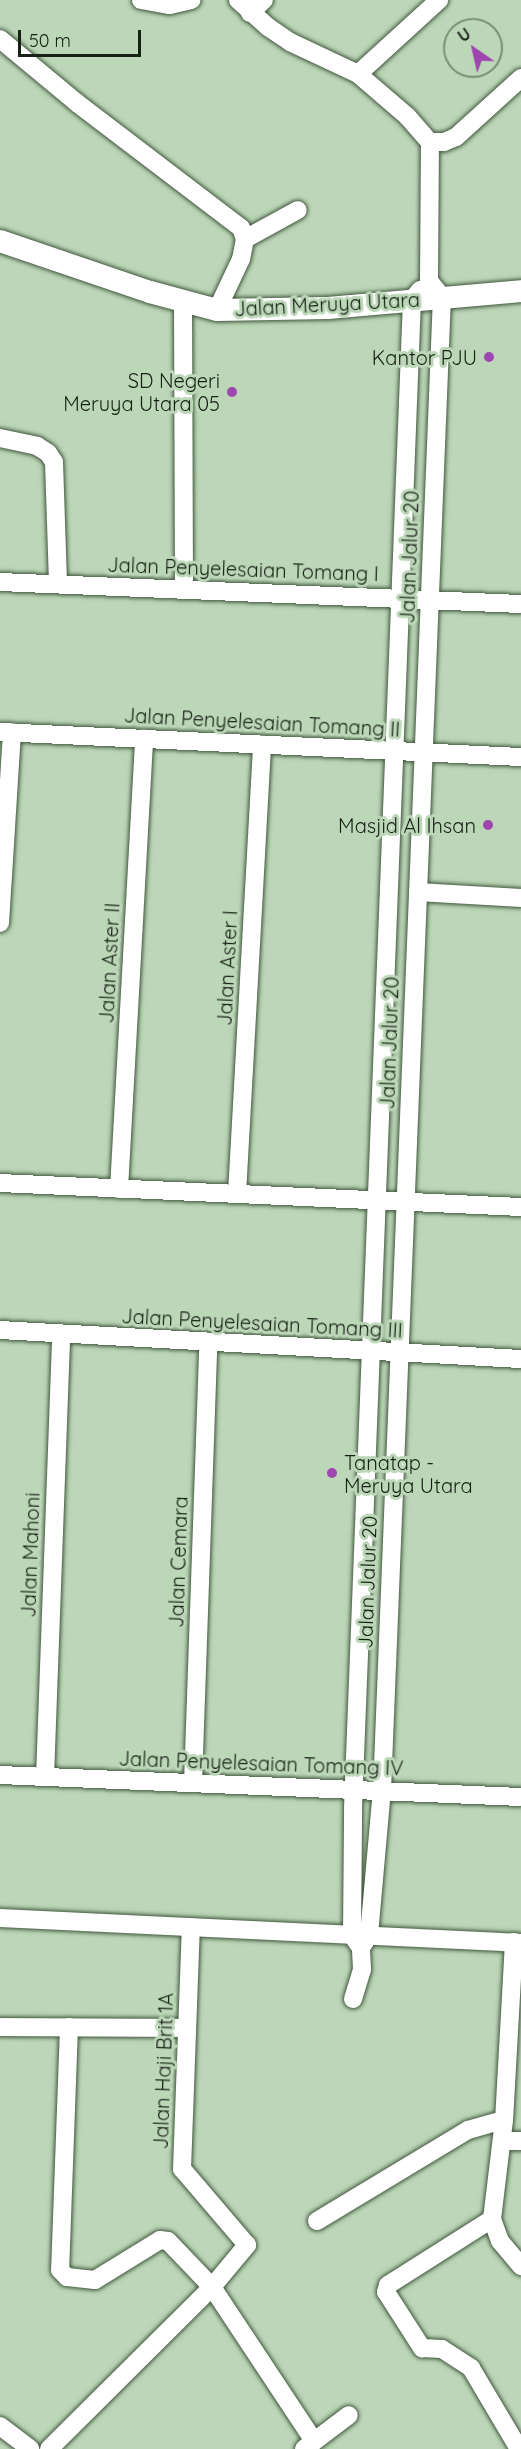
<!DOCTYPE html>
<html>
<head>
<meta charset="utf-8">
<style>
	body { margin:0 }
	#map { position:relative; width:521px; height:2449px; overflow:hidden; background:#bcd7b8; font-family:Quicksand,sans-serif }
	div>[style] { position:absolute }
	.roads { filter:drop-shadow(0 0 2px #41573d) drop-shadow(0 0 2px #41573d) }
	.minor>* { height:18px; margin:-9px; padding:0 9px; transform-origin:9px; border-radius:9px; background:#fff }
	.major>* { height:22px; margin:-11px; padding:0 11px; transform-origin:11px; border-radius:11px; background:#fff }
	.dots>* { width:16px; height:16px; translate:-50% -50%; box-sizing:border-box; border:3px solid #bcd7b8; border-radius:50% }
	span { translate:-50% -50%; white-space:nowrap; text-align:center; line-height:1.15; -webkit-text-stroke:6px #bcd7b8; paint-order:stroke }
	.street-label { font-size:20px; color:#172015 }
	.poi-label { font-size:20px; color:#172015 }
	.right { translate:-100% -50%; text-align:right }
	.left { translate:0 -50%; text-align:left }
	.north { position:absolute; left:443px; top:18px; width:60px; height:60px; box-sizing:border-box; background:#bcd7b8; border:2px solid #7a8e77; border-radius:50%; rotate:326deg; font-size:16px; font-weight:700; line-height:24px; text-align:center; color:#172015 }
	.north::after { content:''; display:block; margin:auto; width:21px; height:27px; background:#9f45b0; clip-path:polygon(50% 0,100% 100%,50% 72%,0 100%) }
	.scale { position:absolute; left:18px; top:30px; width:123px; height:27px; box-sizing:border-box; border:3px solid #172015; border-top:0; padding-left:8px; font-size:18px; line-height:21px; white-space:nowrap; color:#172015; -webkit-text-stroke:4px #bcd7b8; paint-order:stroke }
</style>
</head>
<body>
<div id="map">
	<div class="roads">
		<div class="minor">
			<div style="left:141px;top:0;width:29px;rotate:10deg"></div>
			<div style="left:170px;top:5px;width:22px;rotate:-13deg"></div>
			<div style="left:238px;top:0;width:40px;rotate:42deg"></div>
			<div style="left:268px;top:27px;width:27px;rotate:34deg"></div>
			<div style="left:290px;top:42px;width:75px;rotate:25.2deg"></div>
			<div style="left:358px;top:74px;width:65px;rotate:40.6deg"></div>
			<div style="left:407px;top:116px;width:35px;rotate:49deg"></div>
			<div style="left:430px;top:142px;width:14px"></div>
			<div style="left:444px;top:142px;width:13px;rotate:-23deg"></div>
			<div style="left:456px;top:137px;width:88px;rotate:-42.2deg"></div>
			<div style="left:250px;top:13px;width:19px;rotate:-43deg"></div>
			<div style="left:0;top:39px;width:100px;rotate:39.7deg"></div>
			<div style="left:77px;top:103px;width:206px;rotate:37.3deg"></div>
			<div style="left:241px;top:228px;width:12px;rotate:70deg"></div>
			<div style="left:245px;top:239px;width:20px;rotate:101deg"></div>
			<div style="left:241px;top:259px;width:56px;rotate:115.2deg"></div>
			<div style="left:358px;top:74px;width:110px;rotate:-42.4deg"></div>
			<div style="left:245px;top:239px;width:60px;rotate:-28.7deg"></div>
			<div style="left:183px;top:302px;width:288px;rotate:89.8deg"></div>
			<div style="left:0;top:438px;width:38px;rotate:12deg"></div>
			<div style="left:37px;top:446px;width:13px;rotate:32deg"></div>
			<div style="left:48px;top:453px;width:11px;rotate:56deg"></div>
			<div style="left:54px;top:462px;width:122px;rotate:88.1deg"></div>
			<div style="left:0;top:582px;width:521px;rotate:2.42deg"></div>
			<div style="left:0;top:732px;width:522px;rotate:2.75deg"></div>
			<div style="left:418px;top:892px;width:103px;rotate:3.3deg"></div>
			<div style="left:0;top:923px;width:191px;rotate:-86.4deg"></div>
			<div style="left:0;top:1183px;width:522px;rotate:2.64deg"></div>
			<div style="left:119px;top:1189px;width:451px;rotate:-86.8deg"></div>
			<div style="left:237px;top:1194px;width:450px;rotate:-86.8deg"></div>
			<div style="left:0;top:1330px;width:522px;rotate:3.19deg"></div>
			<div style="left:0;top:1775px;width:521px;rotate:2.42deg"></div>
			<div style="left:45px;top:1777px;width:443px;rotate:-87.9deg"></div>
			<div style="left:193px;top:1783px;width:440px;rotate:-88deg"></div>
			<div style="left:0;top:1918px;width:522px;rotate:2.75deg"></div>
			<div style="left:514px;top:1942px;width:178px;rotate:93.2deg"></div>
			<div style="left:504px;top:2120px;width:100px;rotate:96.9deg"></div>
			<div style="left:492px;top:2219px;width:23px;rotate:70deg"></div>
			<div style="left:500px;top:2241px;width:33px;rotate:50deg"></div>
			<div style="left:361px;top:1948px;width:15px;rotate:-58deg"></div>
			<div style="left:369px;top:1935px;width:146px;rotate:-84.9deg"></div>
			<div style="left:382px;top:1790px;width:1494px;rotate:-87.7deg"></div>
			<div style="left:442px;top:297px;width:21px;rotate:-129deg"></div>
			<div style="left:429px;top:281px;width:139px;rotate:-89.6deg"></div>
			<div style="left:353px;top:1999px;width:31px;rotate:-73deg"></div>
			<div style="left:362px;top:1969px;width:21px;rotate:-93deg"></div>
			<div style="left:361px;top:1948px;width:16px;rotate:-125deg"></div>
			<div style="left:352px;top:1935px;width:127px;rotate:-89.5deg"></div>
			<div style="left:353px;top:1808px;width:1509px;rotate:-87.76deg"></div>
			<div style="left:412px;top:300px;width:13px;rotate:-51deg"></div>
			<div style="left:0;top:2027px;width:186px;rotate:0.3deg"></div>
			<div style="left:69px;top:2027px;width:243px;rotate:92.1deg"></div>
			<div style="left:60px;top:2270px;width:10px;rotate:45deg"></div>
			<div style="left:67px;top:2277px;width:28px;rotate:6deg"></div>
			<div style="left:95px;top:2280px;width:76px;rotate:-31.6deg"></div>
			<div style="left:160px;top:2240px;width:8px;rotate:7deg"></div>
			<div style="left:168px;top:2241px;width:64px;rotate:46.3deg"></div>
			<div style="left:212px;top:2287px;width:185px;rotate:56.5deg"></div>
			<div style="left:502px;top:2141px;width:19px"></div>
			<div style="left:492px;top:2219px;width:123px;rotate:147.6deg"></div>
			<div style="left:388px;top:2285px;width:7px;rotate:106deg"></div>
			<div style="left:386px;top:2292px;width:67px;rotate:57.3deg"></div>
			<div style="left:422px;top:2348px;width:20px;rotate:3deg"></div>
			<div style="left:442px;top:2349px;width:35px;rotate:33deg"></div>
			<div style="left:471px;top:2368px;width:94px;rotate:59.3deg"></div>
			<div style="left:317px;top:2221px;width:176px;rotate:-31.1deg"></div>
			<div style="left:468px;top:2130px;width:37px;rotate:-16deg"></div>
			<div style="left:0;top:2426px;width:38px;rotate:37deg"></div>
			<div style="left:49px;top:2449px;width:230px;rotate:-44.8deg"></div>
			<div style="left:212px;top:2287px;width:55px;rotate:-50.2deg"></div>
			<div style="left:247px;top:2245px;width:100px;rotate:-130.5deg"></div>
			<div style="left:182px;top:2169px;width:242px;rotate:-87.9deg"></div>
			<div style="left:304px;top:2449px;width:56px;rotate:-37.1deg"></div>
		</div>
		<div class="major">
			<div style="left:0;top:241px;width:158px;rotate:18.8deg"></div>
			<div style="left:150px;top:292px;width:69px;rotate:15deg"></div>
			<div style="left:217px;top:310px;width:111px;rotate:-1deg"></div>
			<div style="left:328px;top:308px;width:194px;rotate:-5deg"></div>
		</div>
	</div>
	<div class="dots">
		<div style="left:489px;top:357px;background:#9f45b0"></div>
		<div style="left:232px;top:392px;background:#9f45b0"></div>
		<div style="left:488px;top:825px;background:#9f45b0"></div>
		<div style="left:332px;top:1473px;background:#9f45b0"></div>
	</div>
	<div class="street-label">
		<span style="left:327px;top:304px;rotate:-3deg">Jalan Meruya Utara</span>
		<span style="left:409px;top:557px;rotate:-88deg">Jalan Jalur 20</span>
		<span style="left:243px;top:569px;rotate:2deg">Jalan Penyelesaian Tomang I</span>
		<span style="left:262px;top:722px;rotate:3deg">Jalan Penyelesaian Tomang II</span>
		<span style="left:109px;top:963px;rotate:-87deg">Jalan Aster II</span>
		<span style="left:227px;top:968px;rotate:-87deg">Jalan Aster I</span>
		<span style="left:389px;top:1043px;rotate:-88deg">Jalan Jalur 20</span>
		<span style="left:262px;top:1323px;rotate:3deg">Jalan Penyelesaian Tomang III</span>
		<span style="left:30px;top:1555px;rotate:-88deg">Jalan Mahoni</span>
		<span style="left:178px;top:1562px;rotate:-88deg">Jalan Cemara</span>
		<span style="left:367px;top:1582px;rotate:-88deg">Jalan Jalur 20</span>
		<span style="left:261px;top:1763px;rotate:2deg">Jalan Penyelesaian Tomang IV</span>
		<span style="left:163px;top:2071px;rotate:-88deg">Jalan Haji Brit 1A</span>
	</div>
	<div class="poi-label">
		<span class="right" style="left:477px;top:357px">Kantor PJU</span>
		<span class="right" style="left:220px;top:392px">SD Negeri<br>Meruya Utara 05</span>
		<span class="right" style="left:476px;top:825px">Masjid Al Ihsan</span>
		<span class="left" style="left:344px;top:1474px">Tanatap -<br>Meruya Utara</span>
	</div>
	<div class="north">U</div>
	<div class="scale">50 m</div>
</div>
</body>
</html>
